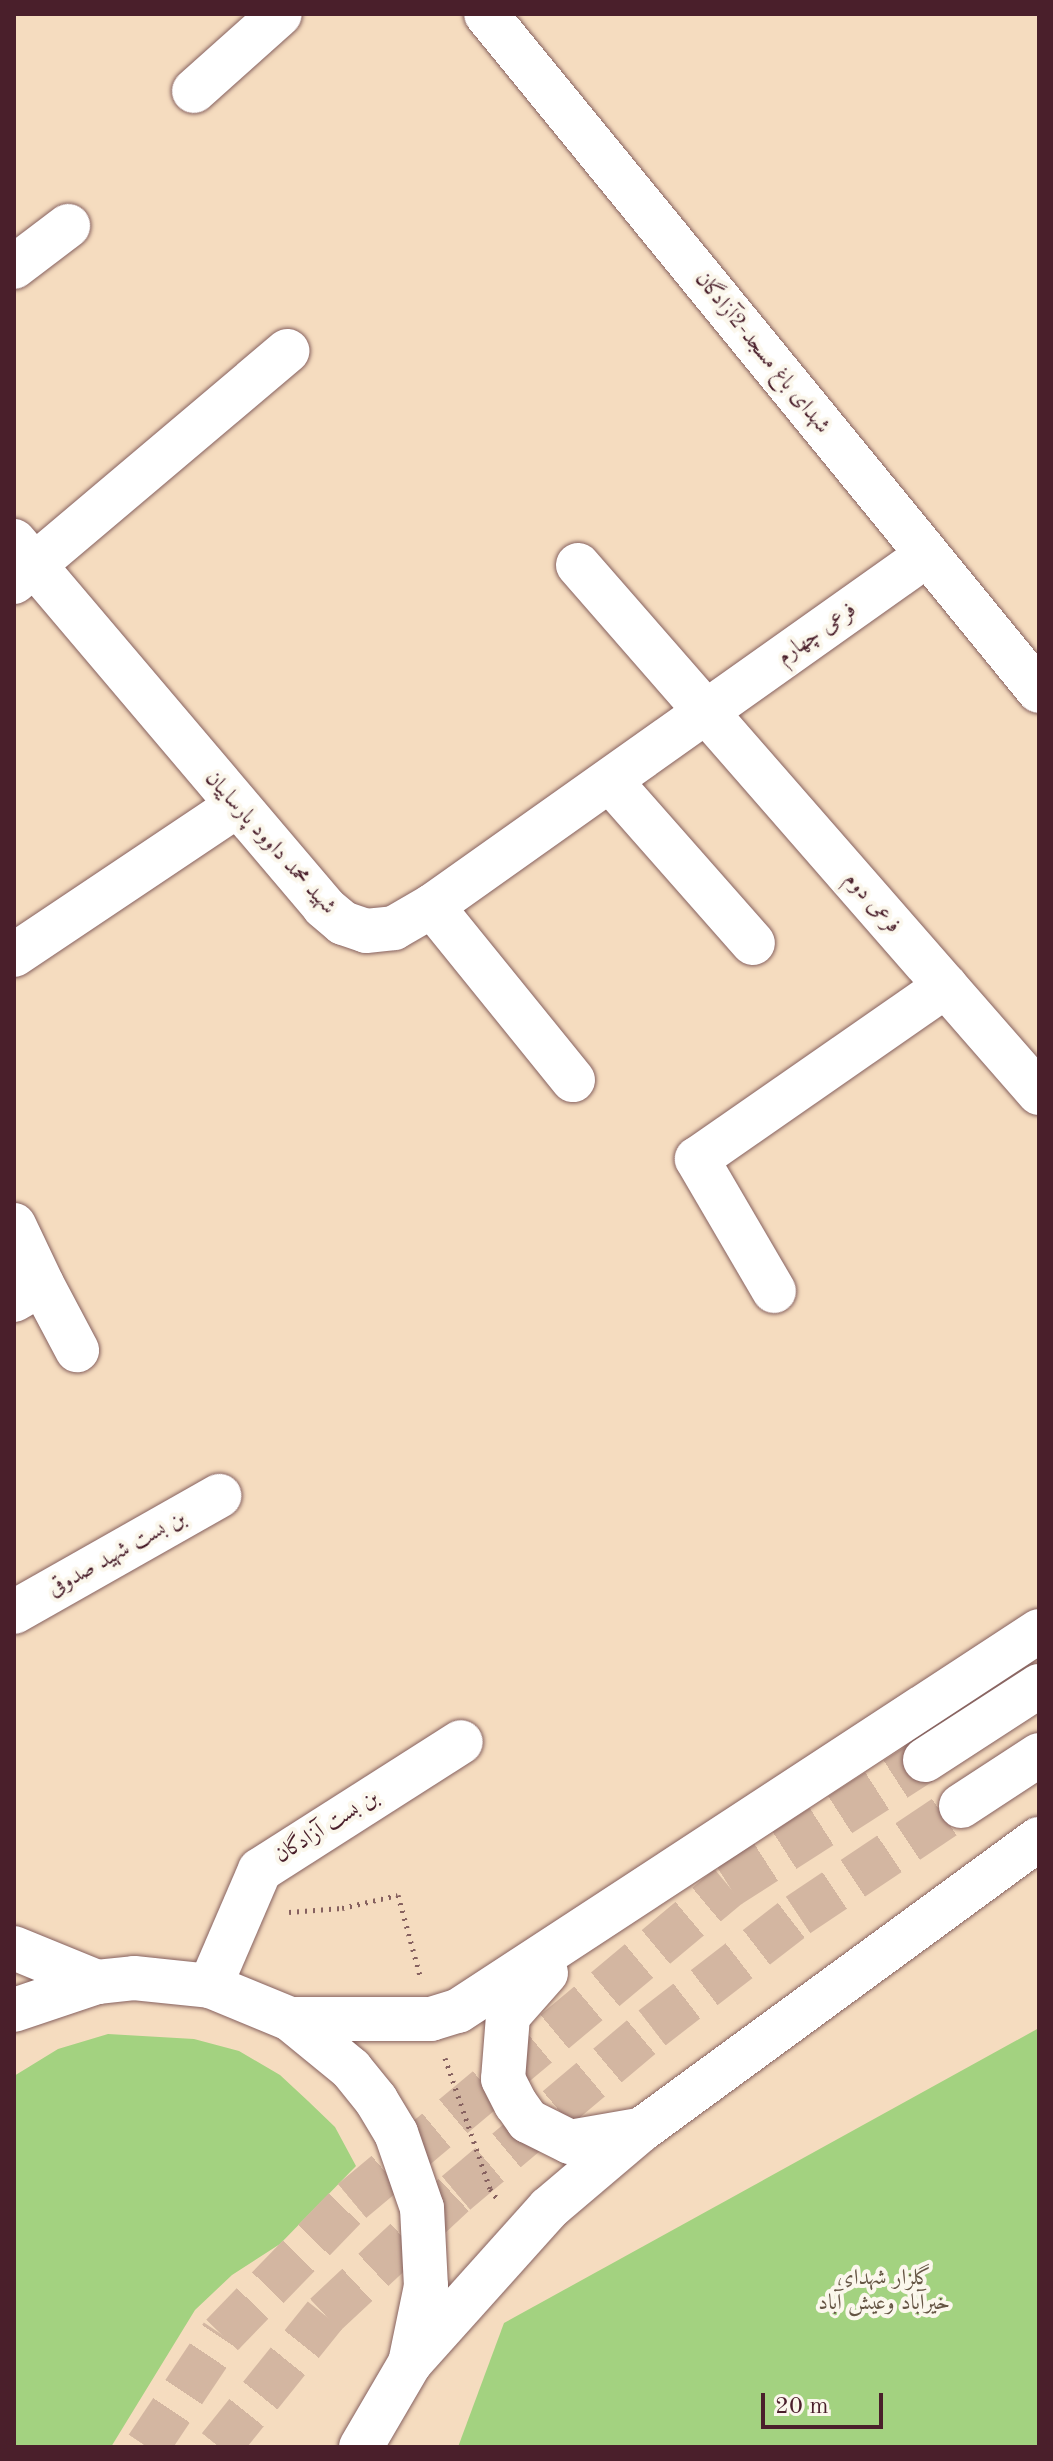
<!DOCTYPE html>
<html>
<head>
<meta charset="utf-8">
<style>
	body { margin:0 }
	#map { position:relative; width:1053px; height:2461px; overflow:hidden; background:#f5dcbf; font-family:"Old Standard TT",Amiri,serif }
	div>[style] { position:absolute }
	.green>* { inset:0; background:#a3d280 }
	.major-tunnel>* { height:44px; margin-top:-22px; transform-origin:0; background:repeating-linear-gradient(90deg,#d3b6a1 0 44px,transparent 0 66px) }
	.path>* { height:5px; margin-top:-2.5px; transform-origin:0; background:repeating-linear-gradient(90deg,#86615f 0 2px,transparent 0 8px) }
	.roads { filter:drop-shadow(0 0 2px #86615f) drop-shadow(0 0 2px #86615f) }
	.minor>* { height:44px; margin:-22px; padding:0 22px; transform-origin:22px; border-radius:22px; background:#fff }
	.major>* { height:44px; margin:-22px; padding:0 22px; transform-origin:22px; border-radius:22px; background:#fff }
	span { translate:-50% -50%; white-space:nowrap; text-align:center; line-height:1.15; -webkit-text-stroke:8px #fbf7ec; paint-order:stroke }
	.street-label { font-size:22px; color:#4a1f2b }
	.park-label { font-size:22px; color:#655544 }
	.frame { position:absolute; inset:0; border:16px solid #4a1f2b; pointer-events:none }
	.scale { position:absolute; left:761px; top:2393px; width:122px; height:36px; box-sizing:border-box; border:4px solid #4a1f2b; border-top:0; padding-left:10px; font-size:24px; line-height:28px; white-space:nowrap; color:#4a1f2b; -webkit-text-stroke:6px #fbf7ec; paint-order:stroke }
</style>
</head>
<body>
<div id="map">
	<div class="green">
		<div style="clip-path:polygon(1039px 2028px,1039px 2447px,458px 2447px,504px 2323px)"></div>
		<div style="clip-path:polygon(108px 2034px,194px 2039px,239px 2051px,280px 2075px,308px 2101px,335px 2127px,356px 2166px,280px 2244px,232px 2275px,195px 2310px,111px 2447px,14px 2447px,14px 2076px,58px 2049px)"></div>
	</div>
	<div class="major-tunnel">
		<div style="left:147px;top:2447px;width:135px;rotate:-56.2deg"></div>
		<div style="left:222px;top:2335px;width:187px;rotate:-45.9deg"></div>
		<div style="left:352px;top:2201px;width:491px;rotate:-39.9deg"></div>
		<div style="left:729px;top:1886px;width:233px;rotate:-32.7deg"></div>
		<div style="left:219px;top:2447px;width:169px;rotate:-51.2deg"></div>
		<div style="left:325px;top:2315px;width:179px;rotate:-43deg"></div>
		<div style="left:456px;top:2193px;width:256px;rotate:-40.1deg"></div>
		<div style="left:652px;top:2028px;width:185px;rotate:-37.7deg"></div>
		<div style="left:798px;top:1915px;width:196px;rotate:-33.8deg"></div>
	</div>
	<div class="path">
		<div style="left:289px;top:1912px;width:53px;rotate:-4.3deg"></div>
		<div style="left:342px;top:1908px;width:57px;rotate:-13.1deg"></div>
		<div style="left:398px;top:1895px;width:87px;rotate:74.7deg"></div>
		<div style="left:445px;top:2058px;width:139px;rotate:71deg"></div>
		<div style="left:490px;top:2189px;width:15px;rotate:53deg"></div>
	</div>
	<div class="roads">
		<div class="minor">
			<div style="left:486px;top:14px;width:874px;rotate:50.76deg"></div>
			<div style="left:194px;top:91px;width:115px;rotate:-41.8deg"></div>
			<div style="left:14px;top:267px;width:68px;rotate:-37.2deg"></div>
			<div style="left:14px;top:541px;width:480px;rotate:49.7deg"></div>
			<div style="left:324px;top:907px;width:25px;rotate:40deg"></div>
			<div style="left:343px;top:923px;width:24px;rotate:19deg"></div>
			<div style="left:366px;top:931px;width:28px;rotate:-6deg"></div>
			<div style="left:394px;top:928px;width:44px;rotate:-30.1deg"></div>
			<div style="left:432px;top:906px;width:607px;rotate:-35.34deg"></div>
			<div style="left:578px;top:565px;width:701px;rotate:48.88deg"></div>
			<div style="left:14px;top:582px;width:358px;rotate:-40.2deg"></div>
			<div style="left:610px;top:781px;width:216px;rotate:48.6deg"></div>
			<div style="left:432px;top:906px;width:224px;rotate:51deg"></div>
			<div style="left:14px;top:955px;width:266px;rotate:-33.8deg"></div>
			<div style="left:14px;top:1225px;width:65px;rotate:64.6deg"></div>
			<div style="left:774px;top:1291px;width:153px;rotate:-120.3deg"></div>
			<div style="left:697px;top:1159px;width:303px;rotate:-34.8deg"></div>
			<div style="left:14px;top:1300px;width:32px;rotate:-30deg"></div>
			<div style="left:42px;top:1284px;width:75px;rotate:62.1deg"></div>
			<div style="left:14px;top:1612px;width:236px;rotate:-29.5deg"></div>
			<div style="left:210px;top:1986px;width:126px;rotate:-66.7deg"></div>
			<div style="left:260px;top:1870px;width:238px;rotate:-32.5deg"></div>
		</div>
		<div class="major">
			<div style="left:925px;top:1760px;width:136px;rotate:-33deg"></div>
			<div style="left:961px;top:1806px;width:93px;rotate:-33.2deg"></div>
			<div style="left:14px;top:1948px;width:90px;rotate:22.3deg"></div>
			<div style="left:546px;top:1973px;width:57px;rotate:131.5deg"></div>
			<div style="left:508px;top:2016px;width:63px;rotate:94.5deg"></div>
			<div style="left:503px;top:2079px;width:28px;rotate:63deg"></div>
			<div style="left:516px;top:2104px;width:21px;rotate:55deg"></div>
			<div style="left:528px;top:2121px;width:47px;rotate:26.6deg"></div>
			<div style="left:570px;top:2142px;width:70px;rotate:-9.9deg"></div>
			<div style="left:14px;top:2010px;width:88px;rotate:-18.6deg"></div>
			<div style="left:97px;top:1982px;width:37px;rotate:-6deg"></div>
			<div style="left:134px;top:1978px;width:76px;rotate:6deg"></div>
			<div style="left:210px;top:1986px;width:87px;rotate:22.4deg"></div>
			<div style="left:290px;top:2019px;width:79px;rotate:39.3deg"></div>
			<div style="left:351px;top:2069px;width:40px;rotate:51deg"></div>
			<div style="left:376px;top:2100px;width:39px;rotate:59deg"></div>
			<div style="left:396px;top:2133px;width:79px;rotate:70.9deg"></div>
			<div style="left:422px;top:2208px;width:78px;rotate:87.1deg"></div>
			<div style="left:426px;top:2286px;width:79px;rotate:101.7deg"></div>
			<div style="left:410px;top:2363px;width:97px;rotate:120.3deg"></div>
			<div style="left:290px;top:2019px;width:141px"></div>
			<div style="left:431px;top:2019px;width:28px;rotate:-17deg"></div>
			<div style="left:458px;top:2011px;width:694px;rotate:-33.19deg"></div>
			<div style="left:410px;top:2363px;width:208px;rotate:-48.1deg"></div>
			<div style="left:549px;top:2208px;width:121px;rotate:-40.3deg"></div>
			<div style="left:641px;top:2130px;width:493px;rotate:-36.2deg"></div>
		</div>
	</div>
	<div class="street-label">
		<span style="left:762px;top:353px;rotate:51deg">شهدای‌ باغ مسجد-2آزادگان</span>
		<span style="left:817px;top:634px;rotate:-35deg">فرعی چهارم</span>
		<span style="left:270px;top:843px;rotate:48deg">شهید محمد داوود پارساییان</span>
		<span style="left:872px;top:903px;rotate:49deg">فرعی دوم</span>
		<span style="left:117px;top:1554px;rotate:-29deg">بن بست شهید صدوقی</span>
		<span style="left:327px;top:1827px;rotate:-32deg">بن بست آزادگان</span>
	</div>
	<div class="park-label">
		<span style="left:884px;top:2291px">گلزار شهدای<br>خیرآباد وعیش آباد</span>
	</div>
	<div class="frame"></div>
	<div class="scale">20 m</div>
</div>
</body>
</html>
